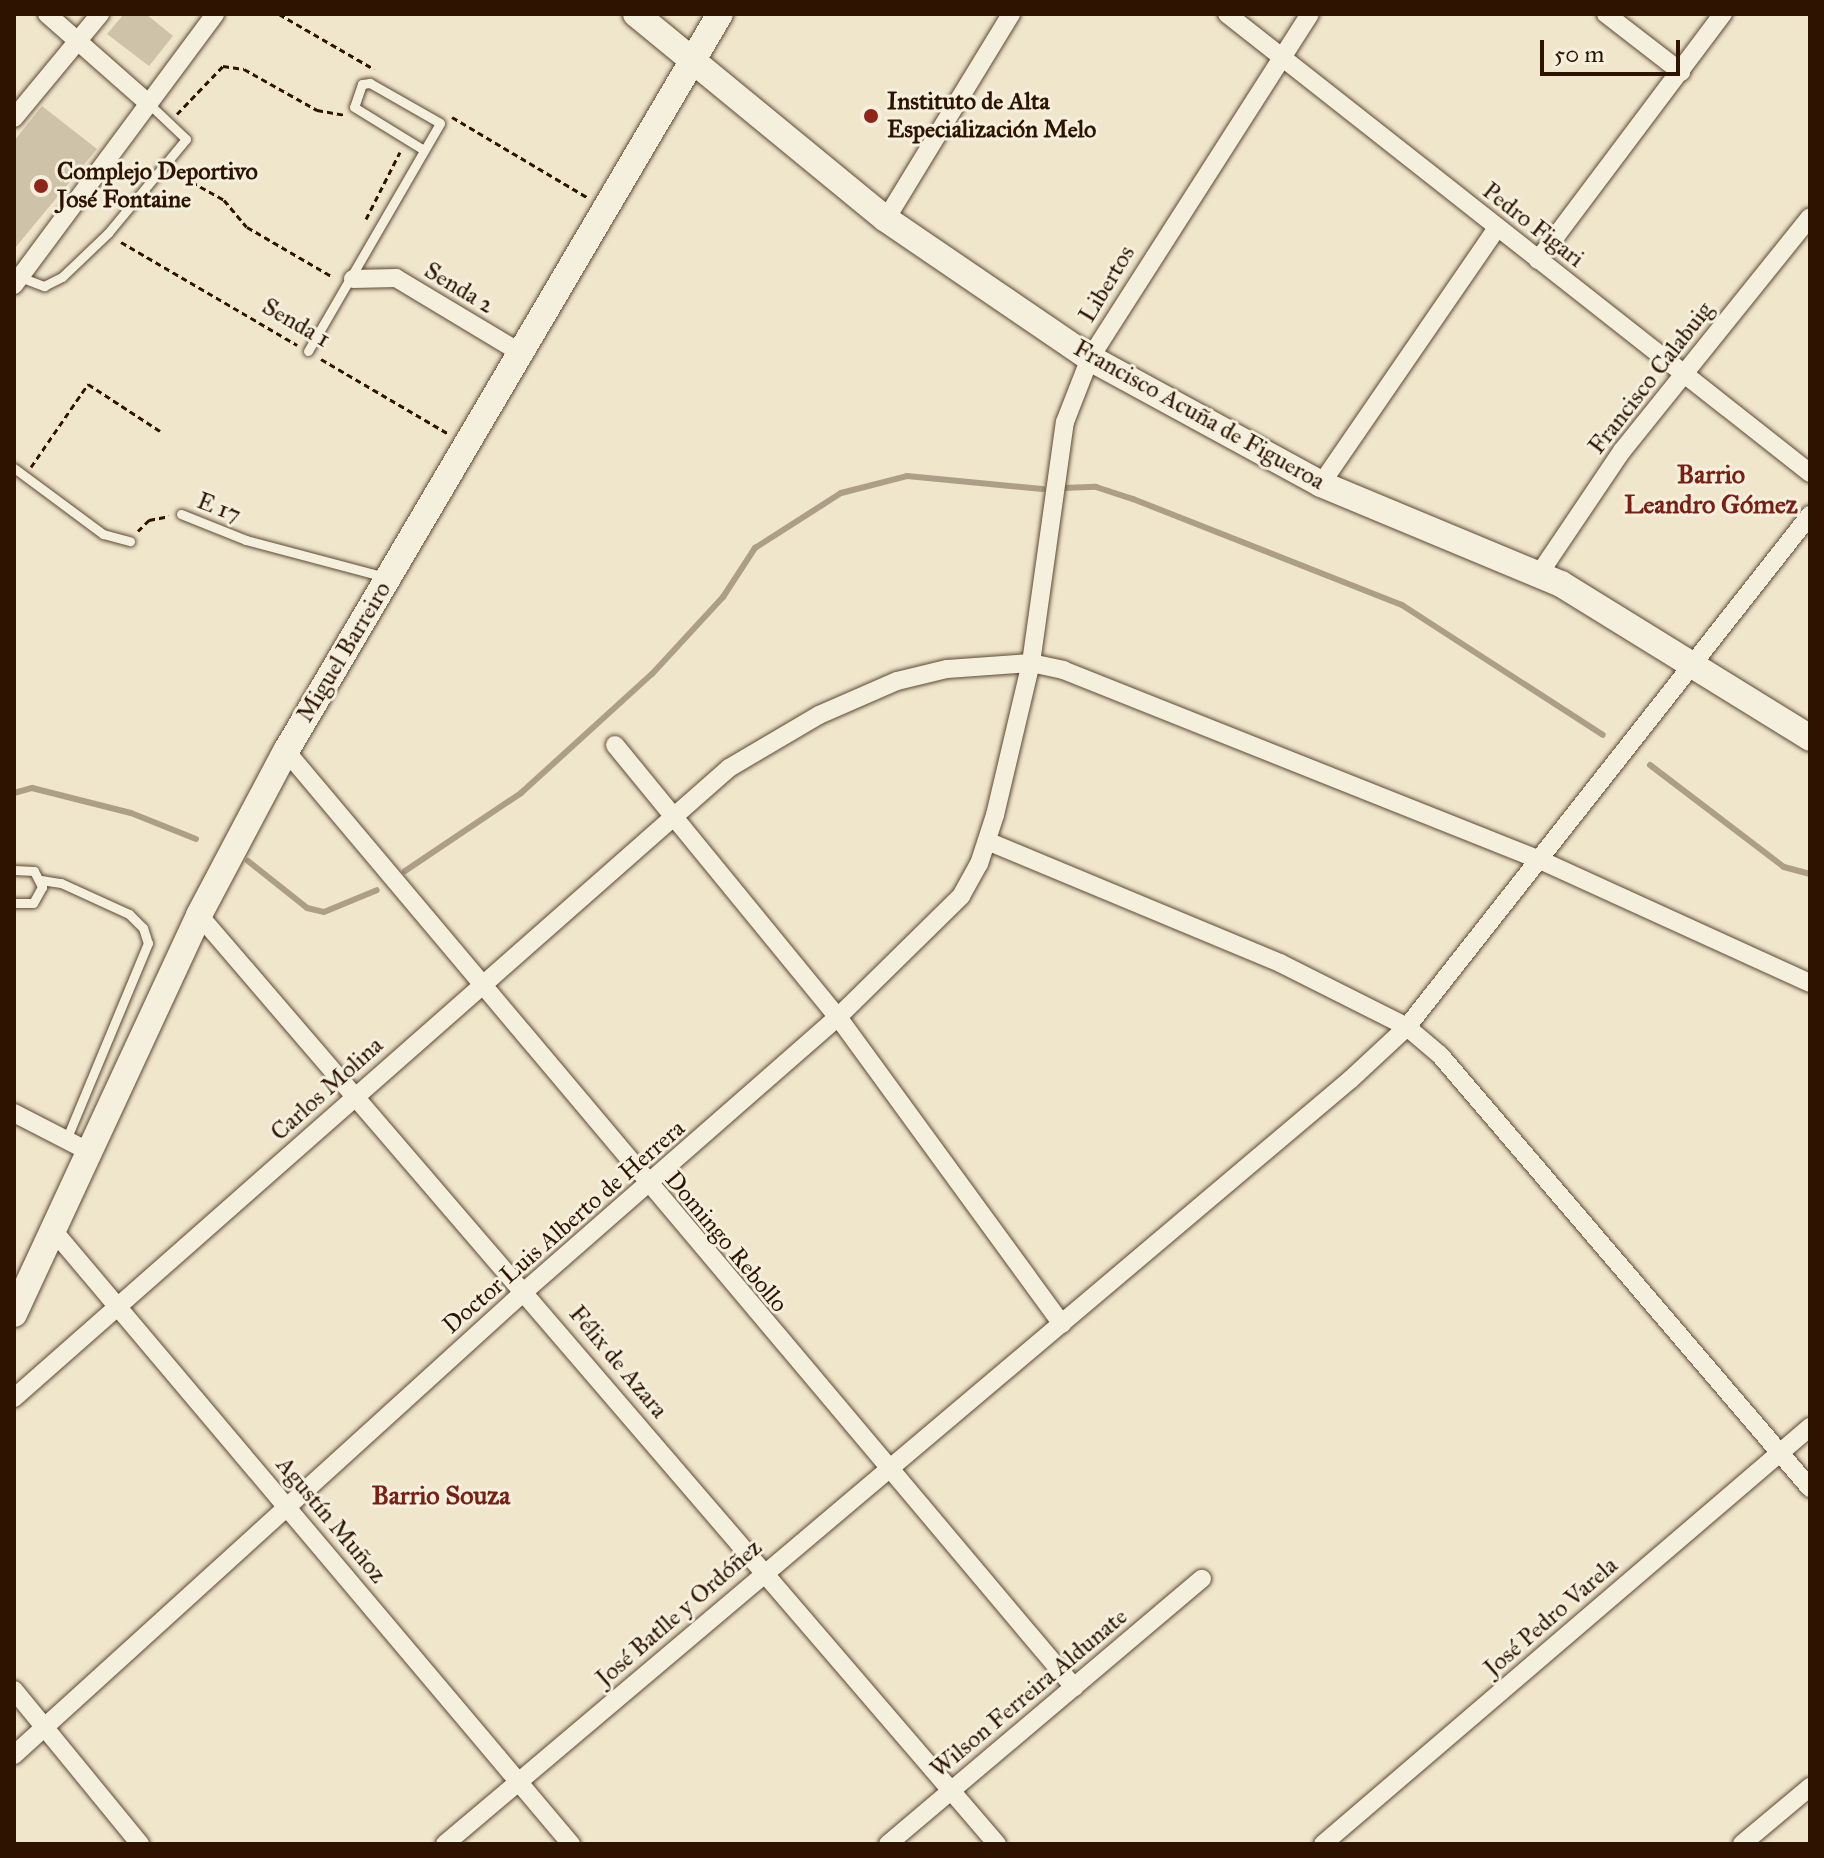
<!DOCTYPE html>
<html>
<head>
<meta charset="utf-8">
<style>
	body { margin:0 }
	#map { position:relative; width:1824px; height:1858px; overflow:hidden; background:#efe6cc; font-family:"IM FELL Great Primer",serif }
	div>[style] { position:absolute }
	.green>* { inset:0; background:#cec2a9 }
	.stream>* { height:6px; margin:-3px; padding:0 3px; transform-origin:3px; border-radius:3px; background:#ad9f87 }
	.path>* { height:3px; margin-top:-1.5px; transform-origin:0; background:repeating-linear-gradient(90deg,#2e1400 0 6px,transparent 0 10px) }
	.roads { filter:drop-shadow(0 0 2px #5e4833) drop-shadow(0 0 2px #5e4833) }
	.lane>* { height:9px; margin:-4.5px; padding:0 4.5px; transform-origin:4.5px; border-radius:4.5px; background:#f5efde }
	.street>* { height:18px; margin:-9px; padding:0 9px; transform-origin:9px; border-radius:9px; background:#f5efde }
	.secondary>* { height:26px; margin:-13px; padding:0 13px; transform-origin:13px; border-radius:13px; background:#f5efde }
	.dots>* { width:22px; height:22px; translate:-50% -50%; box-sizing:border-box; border:4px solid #f5efde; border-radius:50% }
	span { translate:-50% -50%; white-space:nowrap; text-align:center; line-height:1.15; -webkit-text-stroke:6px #f5efde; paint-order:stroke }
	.poi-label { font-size:24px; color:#2e1400; font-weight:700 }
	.left { translate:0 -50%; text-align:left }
	.street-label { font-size:24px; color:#2e1400 }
	.neighbourhood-label { font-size:26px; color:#7a1f14; font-weight:700 }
	.frame { position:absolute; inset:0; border:16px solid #2e1400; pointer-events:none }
	.scale { position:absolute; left:1540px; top:40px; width:140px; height:36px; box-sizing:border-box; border:4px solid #2e1400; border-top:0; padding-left:10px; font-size:24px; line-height:28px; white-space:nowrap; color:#2e1400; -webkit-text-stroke:6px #f5efde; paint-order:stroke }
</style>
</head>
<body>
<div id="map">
	<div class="green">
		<div style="clip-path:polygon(124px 14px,146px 14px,173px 36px,149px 66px,107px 34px)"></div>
		<div style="clip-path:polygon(42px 106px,97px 149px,15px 248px,14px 141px)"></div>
	</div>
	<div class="stream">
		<div style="left:1063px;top:488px;width:33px;rotate:-2deg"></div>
		<div style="left:1096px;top:487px;width:39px;rotate:18deg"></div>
		<div style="left:1133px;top:499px;width:289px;rotate:21.5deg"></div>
		<div style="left:1402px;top:605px;width:239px;rotate:32.9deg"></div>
		<div style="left:1650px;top:765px;width:168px;rotate:37.3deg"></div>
		<div style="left:1784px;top:867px;width:27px;rotate:15deg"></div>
		<div style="left:14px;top:793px;width:19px;rotate:-16deg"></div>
		<div style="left:32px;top:788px;width:102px;rotate:14.2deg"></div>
		<div style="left:131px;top:813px;width:70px;rotate:21.8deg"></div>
		<div style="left:248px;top:861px;width:75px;rotate:38.5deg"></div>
		<div style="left:307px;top:908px;width:17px;rotate:13deg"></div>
		<div style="left:324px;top:912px;width:57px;rotate:-22.5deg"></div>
		<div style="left:405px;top:871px;width:140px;rotate:-33.9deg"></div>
		<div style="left:521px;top:793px;width:177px;rotate:-42.3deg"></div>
		<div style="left:652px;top:674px;width:105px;rotate:-47.3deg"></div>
		<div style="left:723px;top:597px;width:59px;rotate:-56.9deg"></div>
		<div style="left:755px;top:548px;width:102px;rotate:-32.6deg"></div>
		<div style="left:841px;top:493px;width:68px;rotate:-14.4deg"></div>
		<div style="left:907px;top:476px;width:136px;rotate:5.5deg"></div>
	</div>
	<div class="path">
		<div style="left:279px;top:14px;width:110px;rotate:30.1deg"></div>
		<div style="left:177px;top:114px;width:66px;rotate:-46.2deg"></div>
		<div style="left:223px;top:66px;width:21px;rotate:8deg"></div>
		<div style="left:244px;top:69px;width:84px;rotate:29.3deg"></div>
		<div style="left:317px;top:110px;width:28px;rotate:10deg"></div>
		<div style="left:452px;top:117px;width:157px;rotate:30.7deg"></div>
		<div style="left:174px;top:172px;width:57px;rotate:29.2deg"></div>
		<div style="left:224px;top:200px;width:35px;rotate:50deg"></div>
		<div style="left:247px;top:227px;width:99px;rotate:30.2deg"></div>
		<div style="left:366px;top:219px;width:75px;rotate:-63.1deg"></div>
		<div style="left:121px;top:242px;width:204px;rotate:30.3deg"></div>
		<div style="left:321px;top:359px;width:148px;rotate:30.4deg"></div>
		<div style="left:31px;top:467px;width:101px;rotate:-55.5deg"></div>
		<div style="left:88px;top:384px;width:86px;rotate:33.1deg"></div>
		<div style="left:138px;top:531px;width:16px;rotate:-45deg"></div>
		<div style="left:149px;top:520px;width:20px;rotate:-11deg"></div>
	</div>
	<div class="roads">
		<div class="lane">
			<div style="left:20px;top:277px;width:26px;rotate:21deg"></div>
			<div style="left:44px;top:286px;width:20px;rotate:-27deg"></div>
			<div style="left:62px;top:277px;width:64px;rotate:-43.7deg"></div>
			<div style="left:108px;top:233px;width:122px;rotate:-50.3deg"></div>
			<div style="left:186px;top:139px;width:52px;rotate:-136.5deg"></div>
			<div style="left:308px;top:351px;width:263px;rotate:-59.9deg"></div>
			<div style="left:440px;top:123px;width:81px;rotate:-150.3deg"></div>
			<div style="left:370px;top:83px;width:8px;rotate:173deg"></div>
			<div style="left:362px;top:84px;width:24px;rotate:109deg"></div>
			<div style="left:354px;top:107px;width:82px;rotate:31.6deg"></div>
			<div style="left:14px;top:468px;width:111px;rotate:36.6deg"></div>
			<div style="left:103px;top:534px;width:28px;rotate:15deg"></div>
			<div style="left:181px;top:514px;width:70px;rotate:21.8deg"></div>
			<div style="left:246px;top:540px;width:144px;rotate:14.9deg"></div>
			<div style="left:14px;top:870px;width:20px;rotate:3deg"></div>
			<div style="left:34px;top:871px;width:18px;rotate:63deg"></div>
			<div style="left:42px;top:887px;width:18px;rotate:119deg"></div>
			<div style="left:33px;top:903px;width:19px;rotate:180deg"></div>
			<div style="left:41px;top:880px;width:20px;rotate:9deg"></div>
			<div style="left:61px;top:883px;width:75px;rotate:24.5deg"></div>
			<div style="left:129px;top:914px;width:20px;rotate:45deg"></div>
			<div style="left:143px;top:928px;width:16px;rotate:72deg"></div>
			<div style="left:148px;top:943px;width:213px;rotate:112.6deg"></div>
		</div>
		<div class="street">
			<div style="left:47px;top:14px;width:135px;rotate:41.4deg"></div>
			<div style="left:1227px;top:14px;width:742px;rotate:38.21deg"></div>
			<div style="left:1606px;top:14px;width:95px;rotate:37.7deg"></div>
			<div style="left:14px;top:118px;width:135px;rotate:-50.4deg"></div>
			<div style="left:886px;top:219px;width:240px;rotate:-58.6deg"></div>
			<div style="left:1538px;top:260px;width:308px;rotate:-53.1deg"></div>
			<div style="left:353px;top:279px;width:43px;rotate:-1.3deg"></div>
			<div style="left:396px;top:278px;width:146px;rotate:31deg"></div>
			<div style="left:14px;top:285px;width:337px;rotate:-53.4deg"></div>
			<div style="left:1321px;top:484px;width:311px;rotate:-55.5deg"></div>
			<div style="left:1539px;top:574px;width:148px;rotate:-56deg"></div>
			<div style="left:1622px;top:451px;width:300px;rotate:-51.2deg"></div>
			<div style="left:615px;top:745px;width:352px;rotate:50.7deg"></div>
			<div style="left:838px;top:1017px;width:380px;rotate:53.9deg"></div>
			<div style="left:286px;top:751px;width:1224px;rotate:49.91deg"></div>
			<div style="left:987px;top:841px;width:317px;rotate:22.6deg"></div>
			<div style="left:1280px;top:963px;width:142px;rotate:26.7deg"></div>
			<div style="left:1407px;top:1027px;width:43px;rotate:40.3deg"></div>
			<div style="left:1440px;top:1055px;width:570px;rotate:49.49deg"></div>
			<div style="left:199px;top:915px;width:1225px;rotate:49.34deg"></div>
			<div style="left:14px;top:1113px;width:83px;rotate:27.2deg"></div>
			<div style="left:52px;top:1229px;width:805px;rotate:49.84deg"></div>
			<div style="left:14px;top:1398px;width:953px;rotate:-41.38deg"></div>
			<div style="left:729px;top:768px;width:104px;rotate:-30.5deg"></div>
			<div style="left:819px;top:715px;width:85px;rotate:-23.6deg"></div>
			<div style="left:897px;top:681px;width:51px;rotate:-13.5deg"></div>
			<div style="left:947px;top:669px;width:84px;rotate:-4.1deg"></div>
			<div style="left:1031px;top:663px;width:33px;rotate:12deg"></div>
			<div style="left:1063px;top:670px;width:513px;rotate:21.72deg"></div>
			<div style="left:1540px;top:860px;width:297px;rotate:24.5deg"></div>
			<div style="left:14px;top:1690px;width:199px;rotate:50.7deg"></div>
			<div style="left:14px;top:1755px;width:692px;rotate:-42.25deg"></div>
			<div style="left:526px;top:1290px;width:415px;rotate:-41.2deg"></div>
			<div style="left:838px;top:1017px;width:173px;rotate:-44.5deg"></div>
			<div style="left:961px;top:896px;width:37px;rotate:-61deg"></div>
			<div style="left:979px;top:864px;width:52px;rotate:-71.9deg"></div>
			<div style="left:995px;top:815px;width:156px;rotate:-76.7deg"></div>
			<div style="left:1031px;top:663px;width:243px;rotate:-82deg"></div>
			<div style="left:1065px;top:422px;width:69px;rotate:-68.7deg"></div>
			<div style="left:1090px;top:358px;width:408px;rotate:-57.4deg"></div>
			<div style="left:445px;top:1844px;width:1186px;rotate:-40.18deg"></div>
			<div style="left:1351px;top:1079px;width:76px;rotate:-42.9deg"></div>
			<div style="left:1407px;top:1027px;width:652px;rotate:-51.79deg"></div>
			<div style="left:888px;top:1844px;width:411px;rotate:-40.2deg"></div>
			<div style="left:1323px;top:1844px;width:641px;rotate:-40.57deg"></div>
			<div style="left:1742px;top:1844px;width:89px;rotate:-40deg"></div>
		</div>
		<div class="secondary">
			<div style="left:636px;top:14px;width:323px;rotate:39.4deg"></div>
			<div style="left:886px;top:219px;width:247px;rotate:34.3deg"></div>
			<div style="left:1090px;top:358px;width:263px;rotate:28.6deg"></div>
			<div style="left:1321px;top:484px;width:260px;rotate:22.6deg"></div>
			<div style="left:1561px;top:584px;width:293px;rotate:31.7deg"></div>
			<div style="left:14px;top:1314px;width:440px;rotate:-65.1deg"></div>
			<div style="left:199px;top:915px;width:186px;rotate:-62.1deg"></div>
			<div style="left:286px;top:751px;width:855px;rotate:-59.51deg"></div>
		</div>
	</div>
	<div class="dots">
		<div style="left:871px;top:116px;background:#8f2418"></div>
		<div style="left:41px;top:186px;background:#8f2418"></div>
	</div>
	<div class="poi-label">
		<span class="left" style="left:887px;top:116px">Instituto de Alta<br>Especialización Melo</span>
		<span class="left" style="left:57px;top:186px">Complejo Deportivo<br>José Fontaine</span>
	</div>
	<div class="street-label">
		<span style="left:1533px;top:225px;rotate:38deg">Pedro Figari</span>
		<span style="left:1107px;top:284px;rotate:-59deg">Libertos</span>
		<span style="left:459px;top:288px;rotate:31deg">Senda 2</span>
		<span style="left:296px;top:323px;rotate:30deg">Senda 1</span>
		<span style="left:1651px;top:378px;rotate:-52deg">Francisco Calabuig</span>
		<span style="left:1199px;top:415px;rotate:29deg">Francisco Acuña de Figueroa</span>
		<span style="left:219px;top:508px;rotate:21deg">E 17</span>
		<span style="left:344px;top:652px;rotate:-59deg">Miguel Barreiro</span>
		<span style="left:327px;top:1089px;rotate:-42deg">Carlos Molina</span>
		<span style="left:564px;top:1227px;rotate:-41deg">Doctor Luis Alberto de Herrera</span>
		<span style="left:726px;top:1242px;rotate:50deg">Domingo Rebollo</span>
		<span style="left:618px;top:1362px;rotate:50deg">Félix de Azara</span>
		<span style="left:331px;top:1520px;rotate:50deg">Agustín Muñoz</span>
		<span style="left:679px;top:1613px;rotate:-41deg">José Batlle y Ordóñez</span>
		<span style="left:1551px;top:1617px;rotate:-41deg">José Pedro Varela</span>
		<span style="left:1029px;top:1693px;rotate:-40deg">Wilson Ferreira Aldunate</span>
	</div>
	<div class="neighbourhood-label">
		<span style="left:1711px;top:490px">Barrio<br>Leandro Gómez</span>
		<span style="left:441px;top:1496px">Barrio Souza</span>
	</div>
	<div class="frame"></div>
	<div class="scale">50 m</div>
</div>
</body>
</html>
